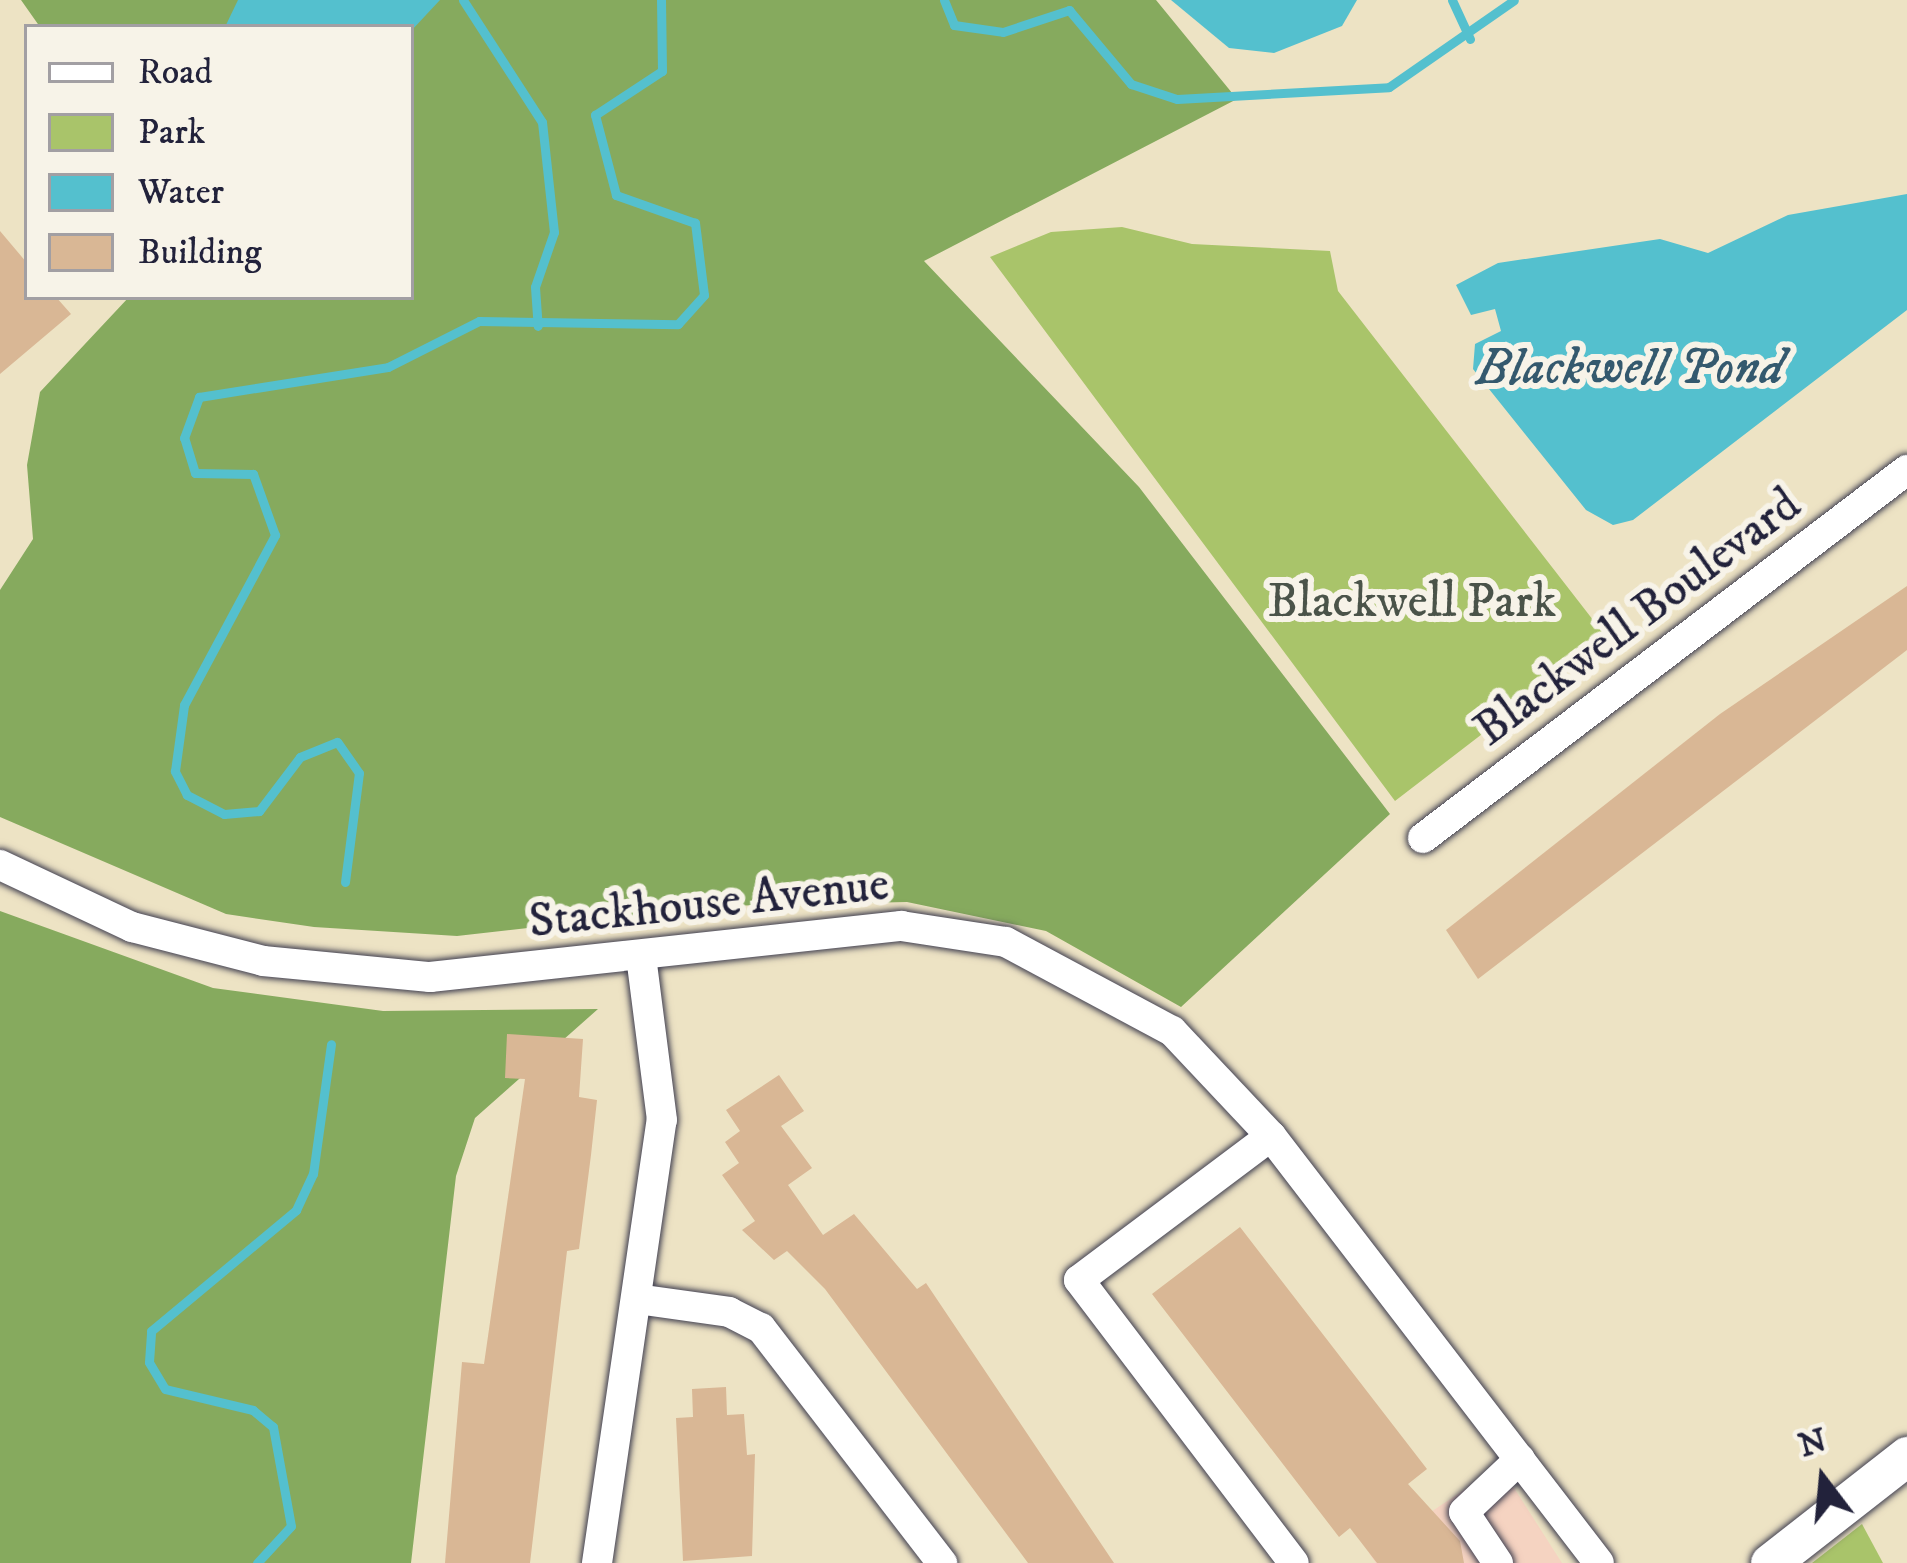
<!DOCTYPE html>
<html>
<head>
<meta charset="utf-8">
<style>
	body { margin:0 }
	#map { position:relative; width:1907px; height:1563px; overflow:hidden; background:#ede3c4; font-family:"IM FELL DW Pica",serif }
	div>[style] { position:absolute }
	.built>* { inset:0; background:#f5d3c1 }
	.green>* { inset:0; background:#a9c46a }
	.forest>* { inset:0; background:#86aa5e }
	.water>* { inset:0; background:#54c0ce }
	.stream>* { height:9px; margin:-4.5px; padding:0 4.5px; transform-origin:4.5px; border-radius:4.5px; background:#54c0ce }
	.building>* { inset:0; background:#d9b795 }
	.roads { filter:drop-shadow(0 0 3px #403f50) drop-shadow(0 0 3px #403f50) }
	.minor>* { height:30px; margin:-15px; padding:0 15px; transform-origin:15px; border-radius:15px; background:#fff }
	.major>* { height:39px; margin:-19.5px; padding:0 19.5px; transform-origin:19.5px; border-radius:19.5px; background:#fff }
	span { translate:-50% -50%; white-space:nowrap; text-align:center; line-height:1.15; -webkit-text-stroke:12px #f7f3e8; paint-order:stroke }
	.park-label { font-size:48px; color:#4a5349 }
	.street-label { font-size:48px; color:#22223b }
	.water-label { font-size:51px; color:#34596e; font-style:italic }
	.legend { position:absolute; left:24px; top:24px; width:390px; height:276px; box-sizing:border-box; background:#f7f3e8; border:3px solid #a29fa3; margin:0; padding:15px 21px; list-style:none; font-size:36px; color:#22223b }
	.legend li { display:flex; align-items:center; gap:24px; height:60px }
	.legend b { width:60px; border:3px solid #a29fa3 }
	.north { position:absolute; left:1763px; top:1419px; width:120px; height:120px; -webkit-text-stroke:9px #f7f3e8; paint-order:stroke; rotate:344deg; font-size:33px; font-weight:700; line-height:48px; text-align:center; color:#22223b }
	.north::after { content:''; display:block; margin:auto; width:42px; height:54px; background:#22223b; clip-path:polygon(50% 0,100% 100%,50% 72%,0 100%) }
</style>
</head>
<body>
<div id="map">
	<div class="built">
		<div style="clip-path:polygon(1500px 1466px,1562px 1563px,1376px 1563px,1369px 1553px)"></div>
	</div>
	<div class="green">
		<div style="clip-path:polygon(1122px 227px,1192px 244px,1330px 251px,1338px 291px,1607px 638px,1395px 801px,990px 257px,1051px 232px)"></div>
		<div style="clip-path:polygon(1862px 1524px,1883px 1563px,1812px 1563px)"></div>
	</div>
	<div class="forest">
		<div style="clip-path:polygon(21px 0,1156px 0,1237px 99px,924px 261px,1139px 487px,1390px 814px,1181px 1007px,1046px 931px,907px 902px,723px 906px,457px 936px,314px 927px,226px 914px,0 817px,0 590px,33px 539px,27px 465px,40px 392px,129px 297px,411px 297px,411px 27px,40px 27px)"></div>
		<div style="clip-path:polygon(0 911px,213px 988px,383px 1011px,598px 1009px,475px 1118px,456px 1176px,411px 1563px,0 1563px)"></div>
	</div>
	<div class="water">
		<div style="clip-path:polygon(238px 0,440px 0,411px 31px,225px 27px)"></div>
		<div style="clip-path:polygon(1171px 0,1357px 0,1342px 26px,1274px 53px,1229px 48px)"></div>
		<div style="clip-path:polygon(1907px 194px,1907px 310px,1633px 520px,1613px 525px,1586px 510px,1473px 369px,1475px 344px,1501px 331px,1495px 309px,1471px 315px,1456px 285px,1498px 263px,1660px 239px,1708px 253px,1788px 215px)"></div>
	</div>
	<div class="stream">
		<div style="left:463px;top:0;width:145px;rotate:57.1deg"></div>
		<div style="left:542px;top:122px;width:111px;rotate:83.8deg"></div>
		<div style="left:554px;top:232px;width:58px;rotate:109.1deg"></div>
		<div style="left:535px;top:287px;width:39px;rotate:86deg"></div>
		<div style="left:944px;top:0;width:27px;rotate:68deg"></div>
		<div style="left:954px;top:25px;width:49px;rotate:8.1deg"></div>
		<div style="left:1003px;top:32px;width:70px;rotate:-18.4deg"></div>
		<div style="left:1069px;top:10px;width:97px;rotate:50deg"></div>
		<div style="left:1131px;top:84px;width:48px;rotate:18.1deg"></div>
		<div style="left:1177px;top:99px;width:212px;rotate:-3.2deg"></div>
		<div style="left:1389px;top:87px;width:152px;rotate:-34.8deg"></div>
		<div style="left:1452px;top:0;width:43px;rotate:65.2deg"></div>
		<div style="left:345px;top:882px;width:110px;rotate:-82.7deg"></div>
		<div style="left:359px;top:773px;width:38px;rotate:-125deg"></div>
		<div style="left:337px;top:742px;width:40px;rotate:158deg"></div>
		<div style="left:300px;top:757px;width:68px;rotate:127.2deg"></div>
		<div style="left:259px;top:811px;width:35px;rotate:175deg"></div>
		<div style="left:224px;top:814px;width:42px;rotate:-152.8deg"></div>
		<div style="left:187px;top:795px;width:27px;rotate:-117deg"></div>
		<div style="left:175px;top:771px;width:67px;rotate:-82.2deg"></div>
		<div style="left:184px;top:705px;width:193px;rotate:-61.8deg"></div>
		<div style="left:275px;top:535px;width:65px;rotate:-109.8deg"></div>
		<div style="left:253px;top:474px;width:58px;rotate:-179deg"></div>
		<div style="left:195px;top:473px;width:37px;rotate:-107deg"></div>
		<div style="left:184px;top:438px;width:44px;rotate:-69.9deg"></div>
		<div style="left:199px;top:397px;width:191px;rotate:-9deg"></div>
		<div style="left:388px;top:367px;width:102px;rotate:-26.8deg"></div>
		<div style="left:479px;top:321px;width:199px;rotate:0.9deg"></div>
		<div style="left:678px;top:324px;width:39px;rotate:-48deg"></div>
		<div style="left:704px;top:295px;width:73px;rotate:-97.1deg"></div>
		<div style="left:695px;top:223px;width:84px;rotate:-160.5deg"></div>
		<div style="left:616px;top:195px;width:83px;rotate:-104.7deg"></div>
		<div style="left:595px;top:115px;width:80px;rotate:-33.3deg"></div>
		<div style="left:662px;top:71px;width:71px;rotate:-90.8deg"></div>
		<div style="left:257px;top:1563px;width:50px;rotate:-47.4deg"></div>
		<div style="left:291px;top:1526px;width:101px;rotate:-100.3deg"></div>
		<div style="left:273px;top:1427px;width:26px;rotate:-140deg"></div>
		<div style="left:253px;top:1410px;width:90px;rotate:-166.6deg"></div>
		<div style="left:165px;top:1389px;width:31px;rotate:-121deg"></div>
		<div style="left:149px;top:1362px;width:31px;rotate:-86deg"></div>
		<div style="left:151px;top:1331px;width:189px;rotate:-39.8deg"></div>
		<div style="left:296px;top:1210px;width:40px;rotate:-65deg"></div>
		<div style="left:313px;top:1174px;width:131px;rotate:-82.1deg"></div>
	</div>
	<div class="building">
		<div style="clip-path:polygon(0 231px,27px 263px,27px 297px,56px 297px,71px 314px,0 374px)"></div>
		<div style="clip-path:polygon(1907px 586px,1907px 650px,1478px 979px,1446px 930px,1720px 714px)"></div>
		<div style="clip-path:polygon(507px 1034px,583px 1039px,579px 1097px,597px 1100px,591px 1155px,579px 1249px,567px 1251px,530px 1563px,445px 1563px,462px 1362px,484px 1364px,525px 1079px,505px 1078px)"></div>
		<div style="clip-path:polygon(779px 1075px,804px 1111px,781px 1126px,812px 1168px,788px 1185px,823px 1235px,854px 1214px,917px 1289px,926px 1283px,1114px 1563px,1028px 1563px,825px 1289px,787px 1251px,774px 1260px,742px 1230px,755px 1221px,722px 1175px,739px 1163px,725px 1142px,740px 1131px,726px 1110px)"></div>
		<div style="clip-path:polygon(1240px 1227px,1427px 1469px,1408px 1484px,1460px 1541px,1464px 1563px,1377px 1563px,1350px 1528px,1339px 1537px,1152px 1294px)"></div>
		<div style="clip-path:polygon(726px 1387px,727px 1415px,744px 1414px,747px 1455px,755px 1454px,752px 1556px,683px 1561px,676px 1418px,693px 1417px,692px 1389px)"></div>
	</div>
	<div class="roads">
		<div class="minor">
			<div style="left:1423px;top:838px;width:608px;rotate:-37.25deg"></div>
			<div style="left:0;top:865px;width:146px;rotate:25.2deg"></div>
			<div style="left:132px;top:927px;width:135px;rotate:14.5deg"></div>
			<div style="left:263px;top:961px;width:168px;rotate:5.5deg"></div>
			<div style="left:430px;top:977px;width:474px;rotate:-6.2deg"></div>
			<div style="left:901px;top:926px;width:106px;rotate:8.7deg"></div>
			<div style="left:1006px;top:942px;width:188px;rotate:28.2deg"></div>
			<div style="left:1172px;top:1031px;width:144px;rotate:46.7deg"></div>
			<div style="left:1271px;top:1136px;width:538px;rotate:52.47deg"></div>
			<div style="left:1271px;top:1136px;width:240px;rotate:143.1deg"></div>
			<div style="left:1079px;top:1280px;width:355px;rotate:52.8deg"></div>
			<div style="left:637px;top:1299px;width:93px;rotate:8deg"></div>
			<div style="left:729px;top:1312px;width:36px;rotate:27deg"></div>
			<div style="left:761px;top:1328px;width:297px;rotate:52.4deg"></div>
			<div style="left:597px;top:1563px;width:448px;rotate:-81.7deg"></div>
			<div style="left:662px;top:1120px;width:165px;rotate:-97.3deg"></div>
			<div style="left:1498px;top:1563px;width:61px;rotate:-123.7deg"></div>
			<div style="left:1464px;top:1512px;width:77px;rotate:-43.4deg"></div>
		</div>
		<div class="major">
			<div style="left:1770px;top:1563px;width:174px;rotate:-38deg"></div>
		</div>
	</div>
	<div class="park-label">
		<span style="left:1412px;top:603px">Blackwell Park</span>
	</div>
	<div class="street-label">
		<span style="left:1638px;top:618px;rotate:-37deg">Blackwell Boulevard</span>
		<span style="left:709px;top:904px;rotate:-6deg">Stackhouse Avenue</span>
	</div>
	<div class="water-label">
		<span style="left:1630px;top:368px">Blackwell Pond</span>
	</div>
	<ul class="legend">
	<li><b style="height:15px;background:#fff"></b>Road</li>
	<li><b style="height:33px;background:#a9c46a"></b>Park</li>
	<li><b style="height:33px;background:#54c0ce"></b>Water</li>
	<li><b style="height:33px;background:#d9b795"></b>Building</li>
	</ul>
	<div class="north">N</div>
</div>
</body>
</html>
